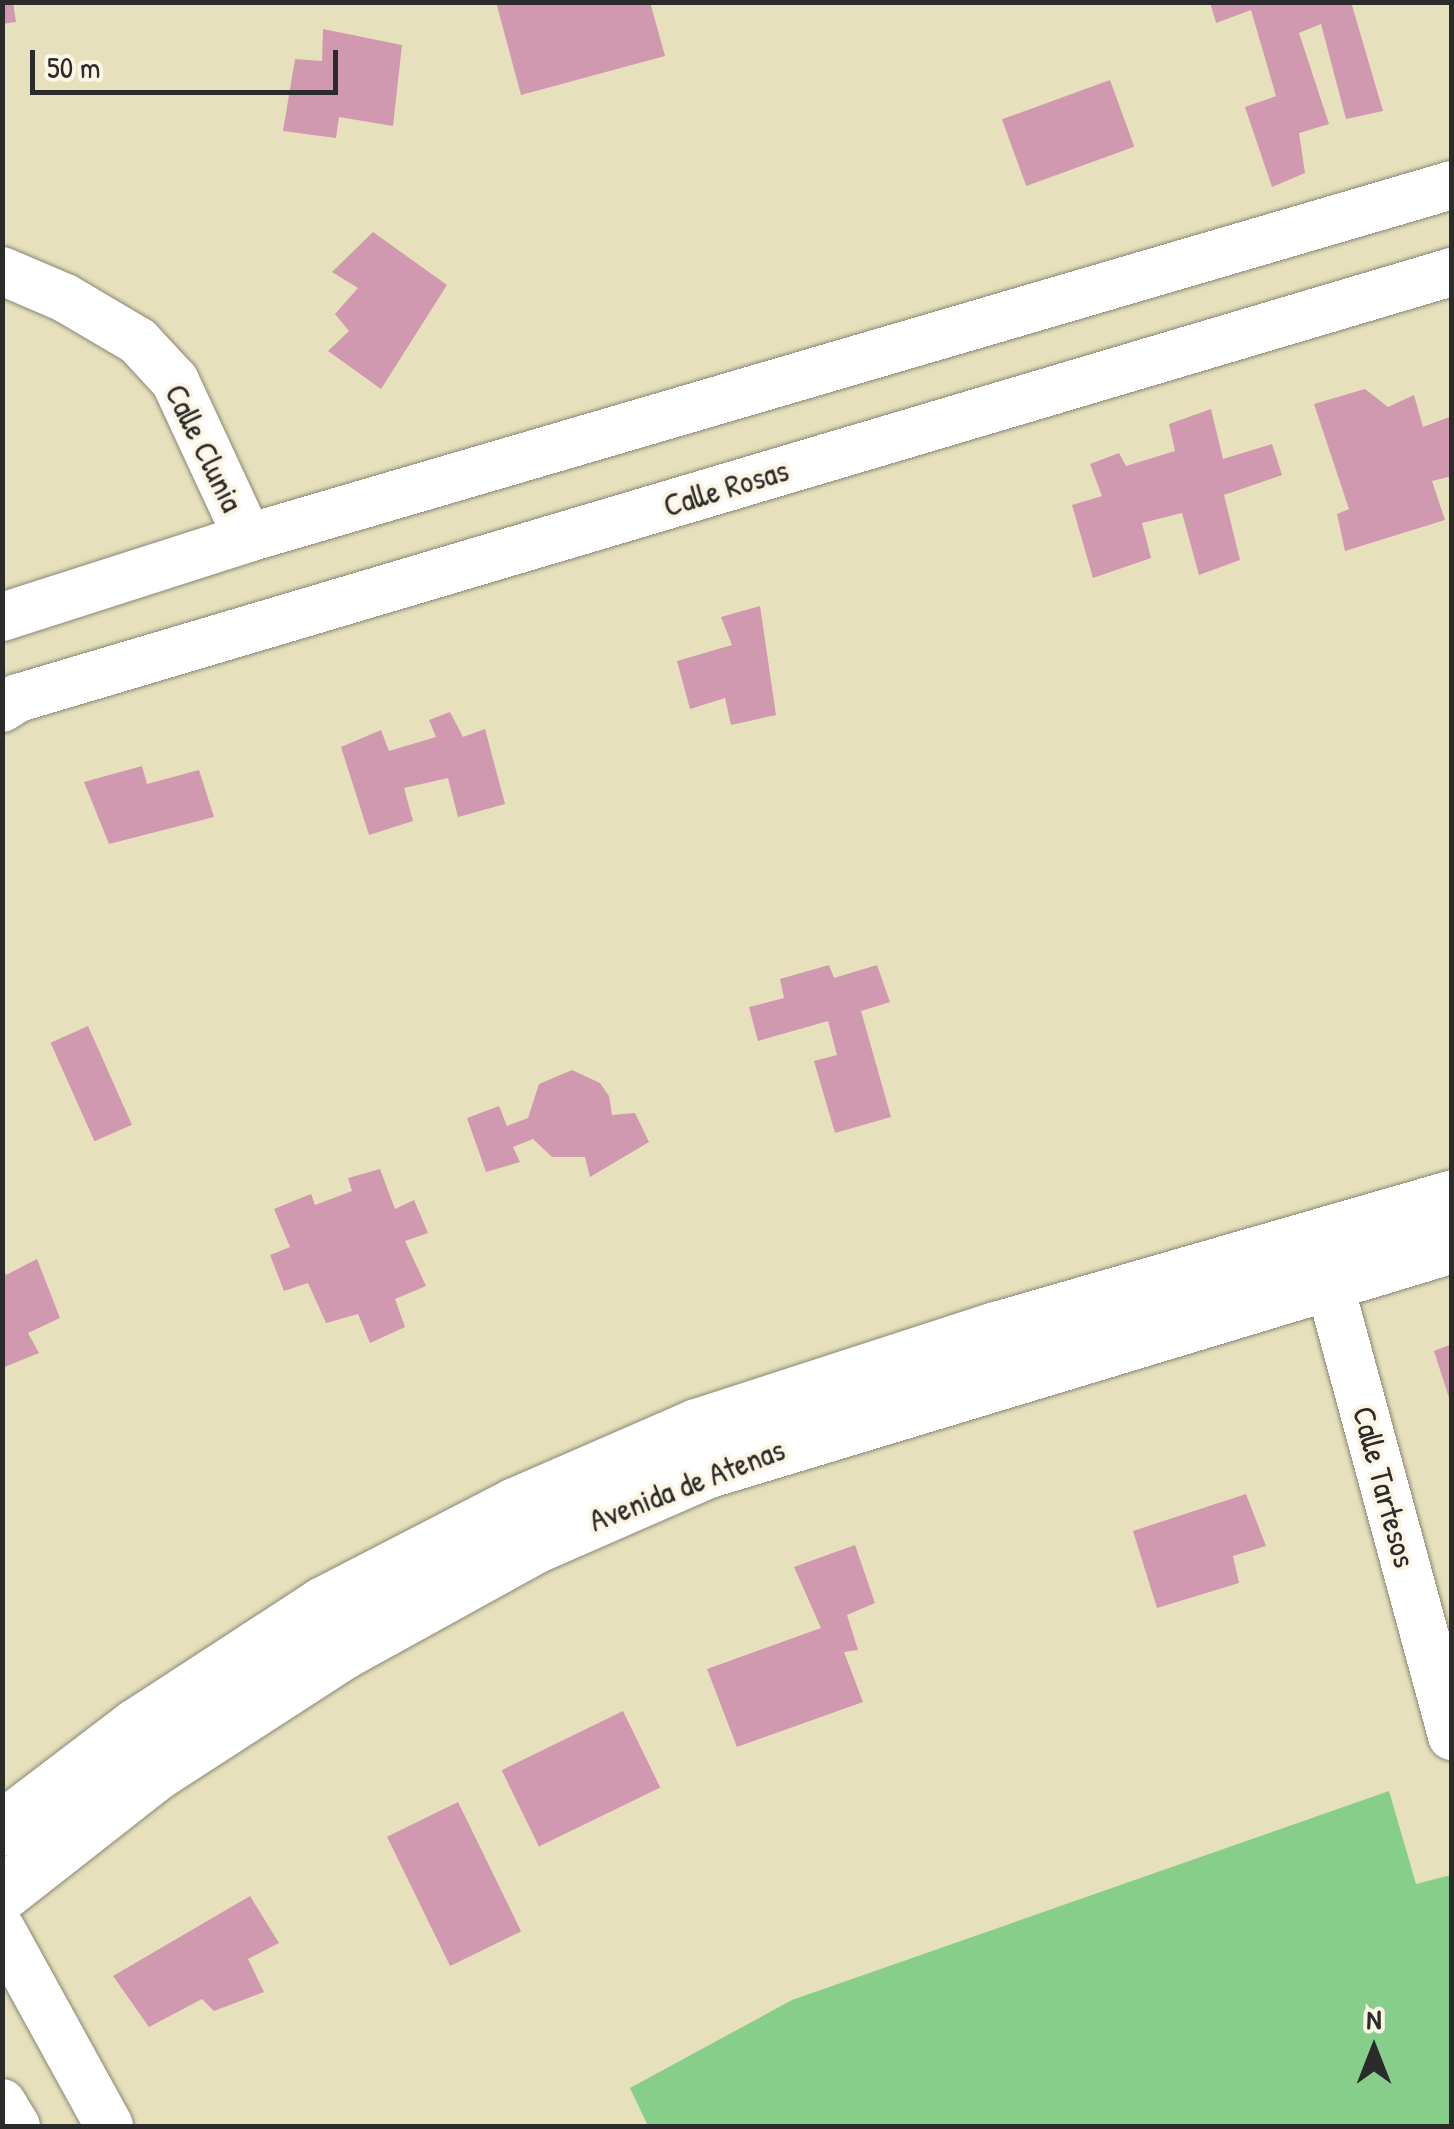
<!DOCTYPE html>
<html>
<head>
<meta charset="utf-8">
<style>
	body { margin:0 }
	#map { position:relative; width:1454px; height:2129px; overflow:hidden; background:#e7e0bc; font-family:"Patrick Hand",sans-serif }
	div>[style] { position:absolute }
	.green>* { inset:0; background:#86ce8a }
	.building>* { inset:0; background:#d099b0; transform-origin:0 0 }
	.roads { filter:drop-shadow(0 0 2px #898674) drop-shadow(0 0 2px #898674) }
	.minor>* { height:48px; margin:-24px; padding:0 24px; transform-origin:24px; border-radius:24px; background:#fff }
	.secondary>* { height:55px; margin:-27.5px; padding:0 27.5px; transform-origin:27.5px; border-radius:27.5px; background:#fff }
	span { translate:-50% -50%; white-space:nowrap; text-align:center; line-height:1.15; -webkit-text-stroke:8px #fcf5e5; paint-order:stroke }
	.street-label { font-size:32px; color:#2b2b2b }
	.frame { position:absolute; inset:0; border:5px solid #2b2b2b; pointer-events:none }
	.north { position:absolute; left:1324px; top:1999px; width:100px; height:100px; -webkit-text-stroke:8px #fcf5e5; paint-order:stroke; rotate:0deg; font-size:28px; font-weight:700; line-height:40px; text-align:center; color:#2b2b2b }
	.north::after { content:''; display:block; margin:auto; width:35px; height:45px; background:#2b2b2b; clip-path:polygon(50% 0,100% 100%,50% 72%,0 100%) }
	.scale { position:absolute; left:30px; top:50px; width:308px; height:45px; box-sizing:border-box; border:5px solid #2b2b2b; border-top:0; padding-left:12px; font-size:30px; line-height:35px; white-space:nowrap; color:#2b2b2b; -webkit-text-stroke:8px #fcf5e5; paint-order:stroke }
</style>
</head>
<body>
<div id="map">
	<div class="green">
		<div style="clip-path:polygon(1389px 1791px,1416px 1884px,1451px 1875px,1451px 2126px,648px 2126px,630px 2088px,792px 2000px)"></div>
	</div>
	<div class="building">
		<div style="clip-path:polygon(2px 2px,13px 2px,16px 22px,2px 24px)"></div>
		<div style="clip-path:polygon(496px 2px,650px 2px,665px 56px,521px 95px)"></div>
		<div style="clip-path:polygon(1210px 2px,1351px 2px,1383px 111px,1346px 119px,1321px 24px,1299px 33px,1329px 124px,1299px 133px,1305px 173px,1272px 187px,1245px 107px,1276px 96px,1251px 10px,1216px 23px)"></div>
		<div style="clip-path:polygon(323px 29px,402px 45px,393px 126px,339px 117px,336px 138px,283px 131px,295px 59px,322px 61px)"></div>
		<div style="left:1110px;top:80px;width:71px;height:115px;rotate:70deg"></div>
		<div style="clip-path:polygon(373px 232px,447px 285px,381px 389px,328px 351px,349px 331px,335px 314px,358px 288px,332px 272px)"></div>
		<div style="clip-path:polygon(1365px 389px,1388px 407px,1414px 395px,1423px 427px,1452px 416px,1452px 476px,1432px 481px,1445px 520px,1345px 551px,1337px 514px,1349px 509px,1314px 404px)"></div>
		<div style="clip-path:polygon(1211px 409px,1223px 459px,1272px 444px,1282px 475px,1224px 495px,1240px 560px,1199px 575px,1182px 513px,1142px 523px,1151px 558px,1093px 578px,1072px 505px,1102px 496px,1090px 464px,1119px 453px,1126px 466px,1175px 451px,1169px 424px)"></div>
		<div style="clip-path:polygon(760px 606px,776px 715px,731px 725px,725px 698px,690px 709px,677px 661px,732px 645px,721px 617px)"></div>
		<div style="clip-path:polygon(450px 712px,463px 737px,485px 729px,505px 804px,458px 817px,448px 778px,404px 788px,413px 821px,369px 835px,341px 747px,381px 730px,389px 751px,436px 737px,429px 720px)"></div>
		<div style="clip-path:polygon(142px 766px,147px 784px,199px 770px,214px 817px,109px 844px,84px 782px)"></div>
		<div style="clip-path:polygon(829px 965px,834px 978px,877px 965px,890px 1002px,861px 1011px,891px 1117px,835px 1133px,814px 1061px,837px 1055px,828px 1021px,758px 1041px,749px 1007px,784px 998px,780px 979px)"></div>
		<div style="left:88px;top:1026px;width:108px;height:41px;rotate:66deg"></div>
		<div style="clip-path:polygon(572px 1070px,600px 1083px,609px 1096px,612px 1115px,635px 1113px,649px 1142px,590px 1177px,585px 1157px,552px 1157px,533px 1139px,513px 1147px,520px 1162px,486px 1172px,467px 1118px,499px 1106px,507px 1126px,528px 1118px,539px 1084px)"></div>
		<div style="clip-path:polygon(380px 1169px,395px 1209px,414px 1200px,428px 1233px,405px 1241px,426px 1286px,395px 1299px,405px 1327px,370px 1343px,358px 1314px,326px 1323px,308px 1283px,284px 1291px,270px 1255px,290px 1247px,274px 1209px,311px 1194px,315px 1205px,352px 1191px,348px 1178px)"></div>
		<div style="clip-path:polygon(37px 1259px,60px 1318px,28px 1333px,39px 1353px,2px 1368px,2px 1267px,6px 1275px)"></div>
		<div style="clip-path:polygon(1452px 1344px,1452px 1404px,1451px 1404px,1434px 1351px)"></div>
		<div style="clip-path:polygon(1246px 1494px,1266px 1546px,1233px 1556px,1239px 1583px,1157px 1608px,1133px 1531px)"></div>
		<div style="clip-path:polygon(855px 1545px,875px 1603px,847px 1615px,858px 1650px,844px 1652px,863px 1702px,737px 1747px,707px 1669px,821px 1628px,794px 1567px)"></div>
		<div style="left:623px;top:1711px;width:85px;height:135px;rotate:64deg"></div>
		<div style="left:458px;top:1802px;width:144px;height:79px;rotate:64deg"></div>
		<div style="clip-path:polygon(250px 1896px,279px 1943px,248px 1959px,264px 1992px,214px 2011px,202px 1999px,149px 2027px,113px 1976px)"></div>
	</div>
	<div class="roads">
		<div class="minor">
			<div style="left:2px;top:271px;width:69px;rotate:23.2deg"></div>
			<div style="left:65px;top:298px;width:85px;rotate:30.5deg"></div>
			<div style="left:138px;top:341px;width:54px;rotate:47.2deg"></div>
			<div style="left:175px;top:381px;width:173px;rotate:65.1deg"></div>
			<div style="left:2px;top:617px;width:258px;rotate:-17.8deg"></div>
			<div style="left:248px;top:538px;width:1255px;rotate:-16.34deg"></div>
			<div style="left:2px;top:708px;width:19px;rotate:-32deg"></div>
			<div style="left:18px;top:698px;width:1496px;rotate:-16.55deg"></div>
			<div style="left:1319px;top:1246px;width:508px;rotate:74.81deg"></div>
			<div style="left:2px;top:1931px;width:222px;rotate:61.2deg"></div>
			<div style="left:2px;top:2103px;width:27px;rotate:59deg"></div>
		</div>
		<div class="secondary">
			<div style="left:2px;top:1828px;width:168px;rotate:-37.3deg"></div>
			<div style="left:136px;top:1726px;width:223px;rotate:-33.1deg"></div>
			<div style="left:323px;top:1604px;width:216px;rotate:-27.3deg"></div>
			<div style="left:515px;top:1505px;width:198px;rotate:-23.5deg"></div>
			<div style="left:697px;top:1426px;width:314px;rotate:-18deg"></div>
			<div style="left:996px;top:1329px;width:475px;rotate:-16.1deg"></div>
			<div style="left:2px;top:1893px;width:194px;rotate:-38.1deg"></div>
			<div style="left:155px;top:1773px;width:223px;rotate:-32.9deg"></div>
			<div style="left:342px;top:1652px;width:222px;rotate:-28.9deg"></div>
			<div style="left:536px;top:1545px;width:184px;rotate:-23.6deg"></div>
			<div style="left:705px;top:1471px;width:780px;rotate:-16.83deg"></div>
		</div>
	</div>
	<div class="street-label">
		<span style="left:204px;top:448px;rotate:64deg">Calle Clunia</span>
		<span style="left:726px;top:488px;rotate:-17deg">Calle Rosas</span>
		<span style="left:687px;top:1485px;rotate:-21deg">Avenida de Atenas</span>
		<span style="left:1384px;top:1487px;rotate:75deg">Calle Tartesos</span>
	</div>
	<div class="frame"></div>
	<div class="north">N</div>
	<div class="scale">50 m</div>
</div>
</body>
</html>
